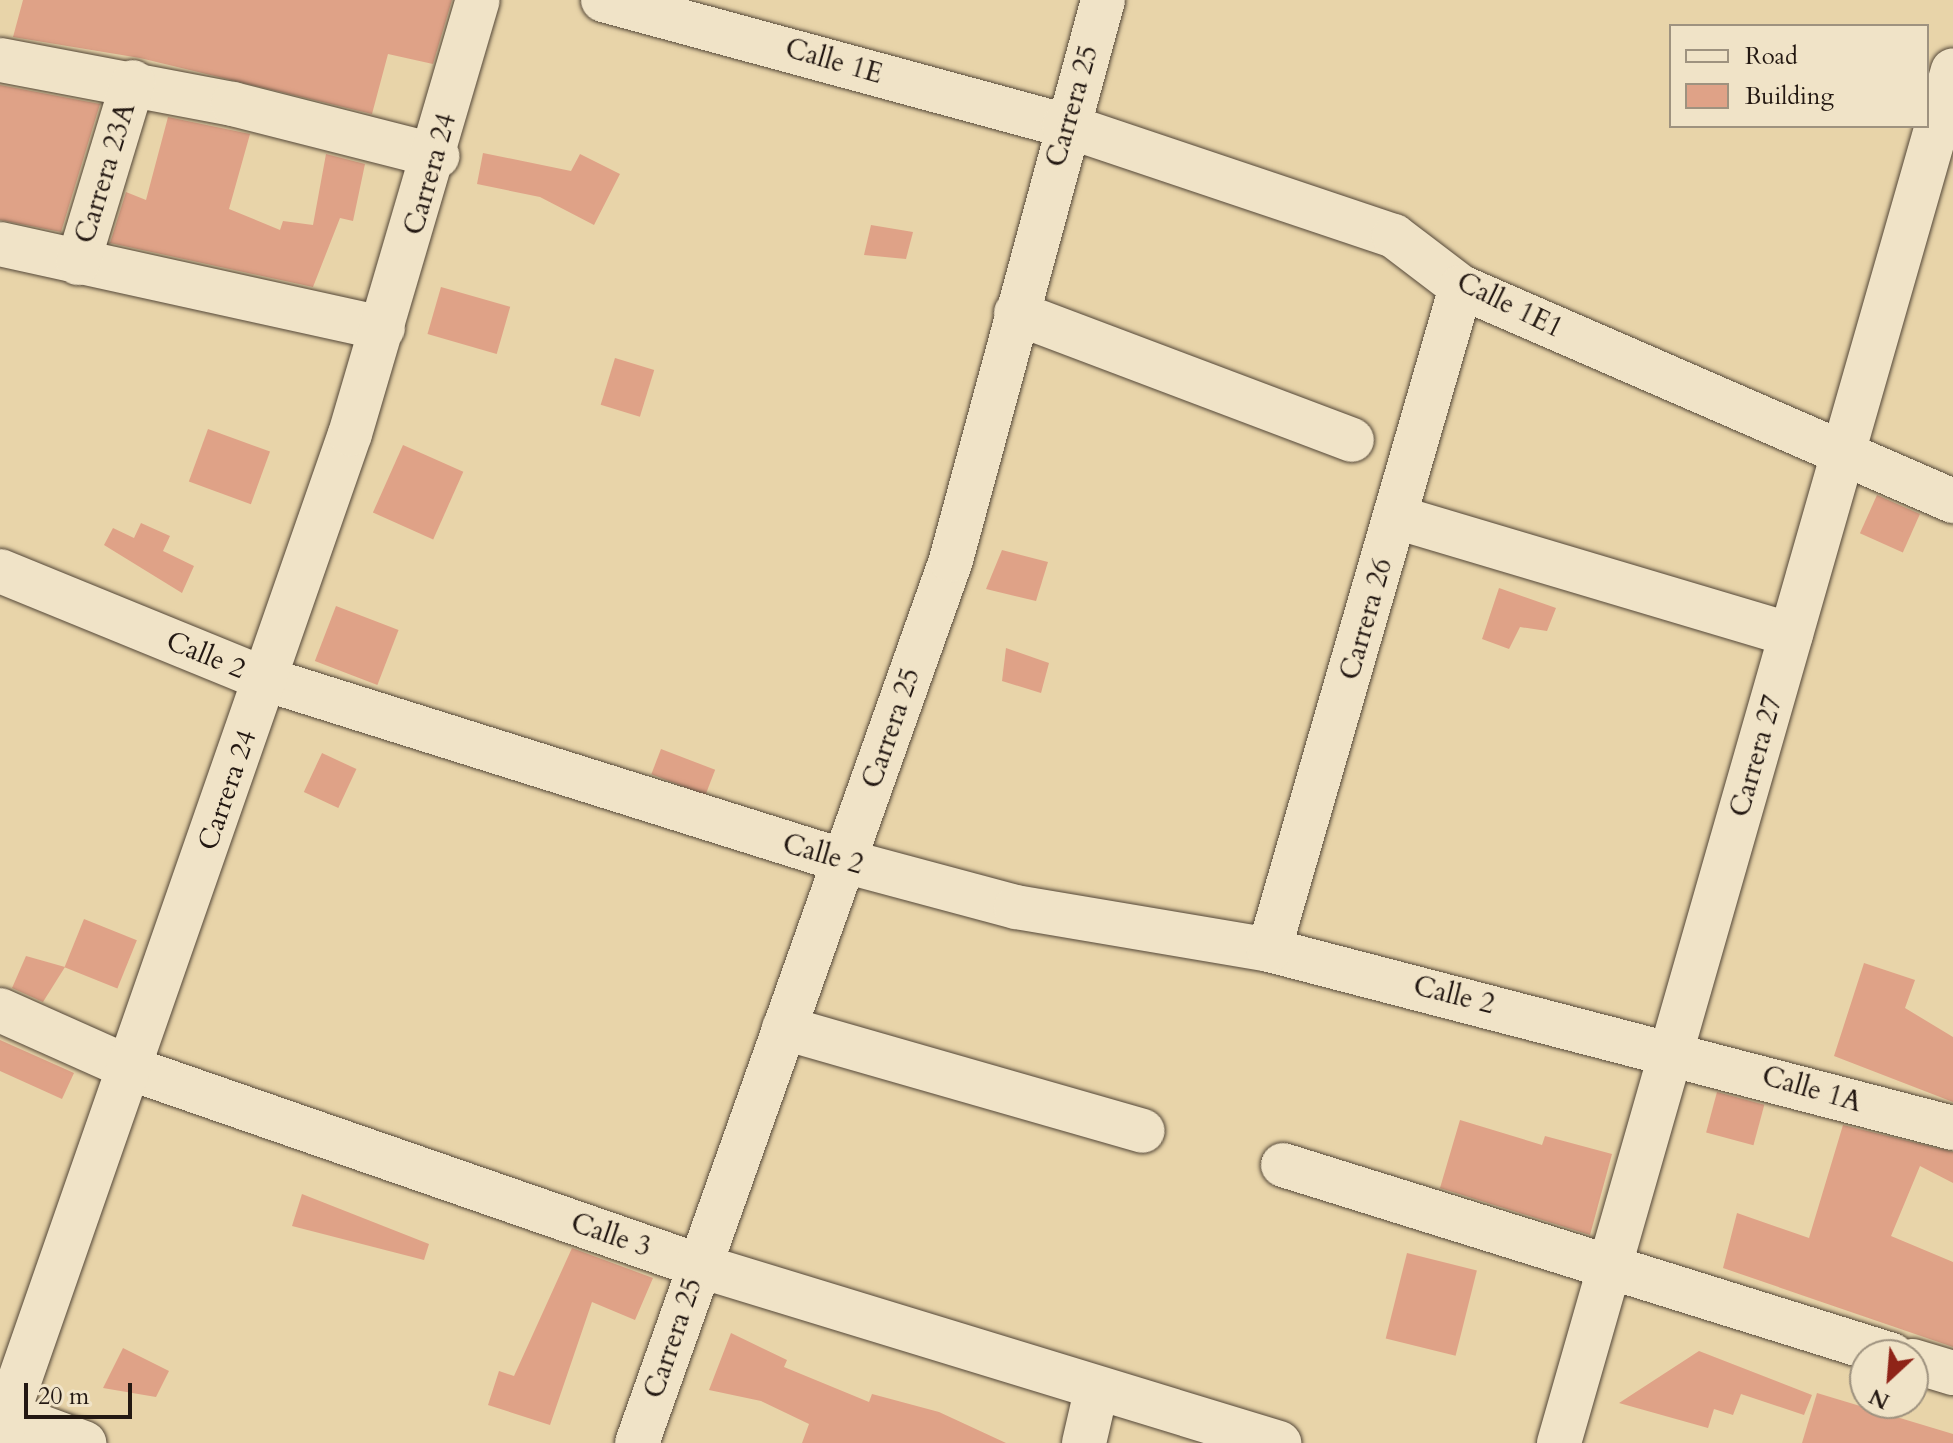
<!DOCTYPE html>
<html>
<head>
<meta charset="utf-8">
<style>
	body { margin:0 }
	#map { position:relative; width:1953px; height:1443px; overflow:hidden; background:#e8d4a9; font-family:Cardo,serif }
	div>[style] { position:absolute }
	.building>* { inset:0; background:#dfa287; transform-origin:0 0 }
	.roads { filter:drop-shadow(0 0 2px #544738) drop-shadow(0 0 2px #544738) }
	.minor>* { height:44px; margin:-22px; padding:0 22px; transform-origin:22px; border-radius:22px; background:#f0e3c7 }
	span { translate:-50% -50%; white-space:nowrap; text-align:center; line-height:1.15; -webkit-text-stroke:6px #f0e3c7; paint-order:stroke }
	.street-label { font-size:28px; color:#231812 }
	.legend { position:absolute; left:1669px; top:24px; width:260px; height:104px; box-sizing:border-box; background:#f0e3c7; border:2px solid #9e927f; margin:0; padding:10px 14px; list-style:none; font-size:24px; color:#231812 }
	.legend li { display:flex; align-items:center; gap:16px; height:40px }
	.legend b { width:40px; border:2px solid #9e927f }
	.north { position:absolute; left:1849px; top:1339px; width:80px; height:80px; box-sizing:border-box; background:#f0e3c7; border:2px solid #9e927f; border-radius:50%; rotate:206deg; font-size:22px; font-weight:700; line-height:32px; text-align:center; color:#231812 }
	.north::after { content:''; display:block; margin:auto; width:28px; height:36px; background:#8f2418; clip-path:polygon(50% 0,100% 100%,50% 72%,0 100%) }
	.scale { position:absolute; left:24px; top:1383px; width:108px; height:36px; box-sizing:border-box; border:4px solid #231812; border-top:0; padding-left:10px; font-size:24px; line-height:28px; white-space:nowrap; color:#231812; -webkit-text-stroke:6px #f0e3c7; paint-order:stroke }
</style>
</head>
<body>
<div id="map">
	<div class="building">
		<div style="clip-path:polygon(23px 0,452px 0,433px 64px,388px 54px,372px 114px,140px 58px,13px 37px)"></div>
		<div style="clip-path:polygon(0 85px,100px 104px,61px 232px,0 220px)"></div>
		<div style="clip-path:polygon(168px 117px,250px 134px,229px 209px,280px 230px,283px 221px,313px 225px,326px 154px,365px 164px,353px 221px,340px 218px,313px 287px,110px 243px,126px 192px,146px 200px)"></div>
		<div style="clip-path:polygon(483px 153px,571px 171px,580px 154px,620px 174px,594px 225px,540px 197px,477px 184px)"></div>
		<div style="clip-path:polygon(871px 225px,913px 232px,906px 259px,864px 255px)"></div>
		<div style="left:441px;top:287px;width:72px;height:49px;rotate:16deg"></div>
		<div style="left:615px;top:358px;width:41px;height:49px;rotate:17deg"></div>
		<div style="left:208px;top:429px;width:66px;height:56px;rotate:20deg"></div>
		<div style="left:403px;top:445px;width:66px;height:74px;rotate:24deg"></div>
		<div style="left:1877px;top:495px;width:47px;height:42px;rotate:24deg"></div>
		<div style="clip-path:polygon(141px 523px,170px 536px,163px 551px,194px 566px,182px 593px,104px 545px,113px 528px,134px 538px)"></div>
		<div style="clip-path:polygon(1002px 550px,1048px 562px,1036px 601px,986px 589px)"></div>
		<div style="clip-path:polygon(1499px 588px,1556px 608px,1547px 631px,1520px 627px,1509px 649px,1482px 639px)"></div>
		<div style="left:336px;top:606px;width:67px;height:59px;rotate:21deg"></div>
		<div style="clip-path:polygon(1006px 648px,1049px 663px,1041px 693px,1002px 681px)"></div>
		<div style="left:661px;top:749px;width:58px;height:27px;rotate:21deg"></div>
		<div style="left:322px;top:753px;width:38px;height:43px;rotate:25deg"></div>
		<div style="left:84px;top:919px;width:57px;height:52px;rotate:22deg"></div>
		<div style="clip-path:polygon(26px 956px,65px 967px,43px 1002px,12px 988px)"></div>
		<div style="clip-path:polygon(1864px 963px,1915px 980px,1905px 1008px,1953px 1037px,1953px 1102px,1834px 1056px)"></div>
		<div style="clip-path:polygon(0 1040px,74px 1073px,62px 1099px,0 1071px)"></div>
		<div style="left:1717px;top:1092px;width:49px;height:42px;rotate:15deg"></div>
		<div style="clip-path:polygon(1460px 1120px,1542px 1145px,1545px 1136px,1612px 1154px,1590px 1235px,1440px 1188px)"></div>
		<div style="clip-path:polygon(1843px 1125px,1953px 1152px,1953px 1183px,1920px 1166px,1891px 1236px,1953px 1262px,1953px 1347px,1723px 1268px,1737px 1213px,1809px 1238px)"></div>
		<div style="clip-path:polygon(302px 1194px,429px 1244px,424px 1260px,292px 1226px)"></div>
		<div style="clip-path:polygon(572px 1248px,653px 1278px,635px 1320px,592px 1302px,550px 1425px,488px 1405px,499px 1371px,514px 1376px)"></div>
		<div style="left:1407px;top:1253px;width:72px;height:88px;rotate:14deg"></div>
		<div style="clip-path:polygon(731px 1333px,787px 1360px,784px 1367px,869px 1402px,872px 1394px,939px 1412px,1006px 1443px,802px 1443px,809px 1424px,761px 1401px,709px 1390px)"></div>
		<div style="clip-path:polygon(123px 1348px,169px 1371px,156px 1397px,103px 1388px)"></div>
		<div style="clip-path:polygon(1699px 1351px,1812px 1395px,1804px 1415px,1741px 1394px,1733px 1415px,1714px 1409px,1708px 1428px,1619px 1403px)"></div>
		<div style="clip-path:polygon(1817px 1393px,1953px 1434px,1953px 1443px,1802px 1443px)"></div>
	</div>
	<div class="roads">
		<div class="minor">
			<div style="left:603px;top:0;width:478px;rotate:15.2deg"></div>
			<div style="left:1064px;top:125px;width:348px;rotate:18.6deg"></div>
			<div style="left:1394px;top:236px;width:84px;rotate:37.3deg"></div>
			<div style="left:1461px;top:287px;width:537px;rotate:23.51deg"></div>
			<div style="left:0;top:60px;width:237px;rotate:10.7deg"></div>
			<div style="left:233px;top:104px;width:211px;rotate:14.3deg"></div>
			<div style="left:0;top:244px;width:392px;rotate:12.4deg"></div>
			<div style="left:78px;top:263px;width:189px;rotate:-73.1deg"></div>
			<div style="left:1016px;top:313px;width:359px;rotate:20.7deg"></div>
			<div style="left:1396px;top:517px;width:412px;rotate:16.6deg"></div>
			<div style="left:0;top:571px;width:286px;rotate:22.2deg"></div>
			<div style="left:265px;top:679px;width:607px;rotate:17.45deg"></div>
			<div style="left:844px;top:861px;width:178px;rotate:15deg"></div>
			<div style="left:1016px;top:907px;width:257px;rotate:9.6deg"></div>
			<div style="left:1269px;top:950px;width:707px;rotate:14.59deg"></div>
			<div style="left:1269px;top:950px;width:690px;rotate:-73.85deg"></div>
			<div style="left:0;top:1010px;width:145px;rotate:24.1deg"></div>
			<div style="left:132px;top:1069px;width:598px;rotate:19.13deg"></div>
			<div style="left:697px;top:1265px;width:609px;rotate:17.01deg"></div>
			<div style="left:784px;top:1028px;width:373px;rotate:16deg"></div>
			<div style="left:1283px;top:1165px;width:638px;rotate:17.33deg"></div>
			<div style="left:1913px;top:1361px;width:42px;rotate:16.7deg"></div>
			<div style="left:0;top:1412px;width:90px;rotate:20.3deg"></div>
			<div style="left:0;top:1436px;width:1061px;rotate:-70.75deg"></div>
			<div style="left:350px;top:434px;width:452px;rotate:-73.6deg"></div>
			<div style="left:637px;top:1443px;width:937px;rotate:-70.42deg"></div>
			<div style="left:951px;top:560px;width:580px;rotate:-74.81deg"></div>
			<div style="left:1084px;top:1443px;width:53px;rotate:-77deg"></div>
			<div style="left:1559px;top:1443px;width:1428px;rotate:-73.99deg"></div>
		</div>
	</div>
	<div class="street-label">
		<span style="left:834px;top:61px;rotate:16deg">Calle 1E</span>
		<span style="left:1072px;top:106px;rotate:-74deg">Carrera 25</span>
		<span style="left:105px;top:173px;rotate:-73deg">Carrera 23A</span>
		<span style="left:430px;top:174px;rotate:-74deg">Carrera 24</span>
		<span style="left:1510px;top:305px;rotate:26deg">Calle 1E1</span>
		<span style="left:1366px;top:619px;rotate:-74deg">Carrera 26</span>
		<span style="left:206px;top:655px;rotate:22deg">Calle 2</span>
		<span style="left:891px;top:728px;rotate:-71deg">Carrera 25</span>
		<span style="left:1756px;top:756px;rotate:-74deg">Carrera 27</span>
		<span style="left:227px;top:790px;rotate:-71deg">Carrera 24</span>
		<span style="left:823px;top:854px;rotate:16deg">Calle 2</span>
		<span style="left:1454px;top:995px;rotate:14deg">Calle 2</span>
		<span style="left:1812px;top:1089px;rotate:16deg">Calle 1A</span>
		<span style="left:611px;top:1235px;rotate:19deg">Calle 3</span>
		<span style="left:673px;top:1338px;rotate:-71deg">Carrera 25</span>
	</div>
	<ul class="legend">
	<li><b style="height:10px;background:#f0e3c7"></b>Road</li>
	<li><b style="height:22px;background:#dfa287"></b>Building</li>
	</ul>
	<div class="north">N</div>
	<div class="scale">20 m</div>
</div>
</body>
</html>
